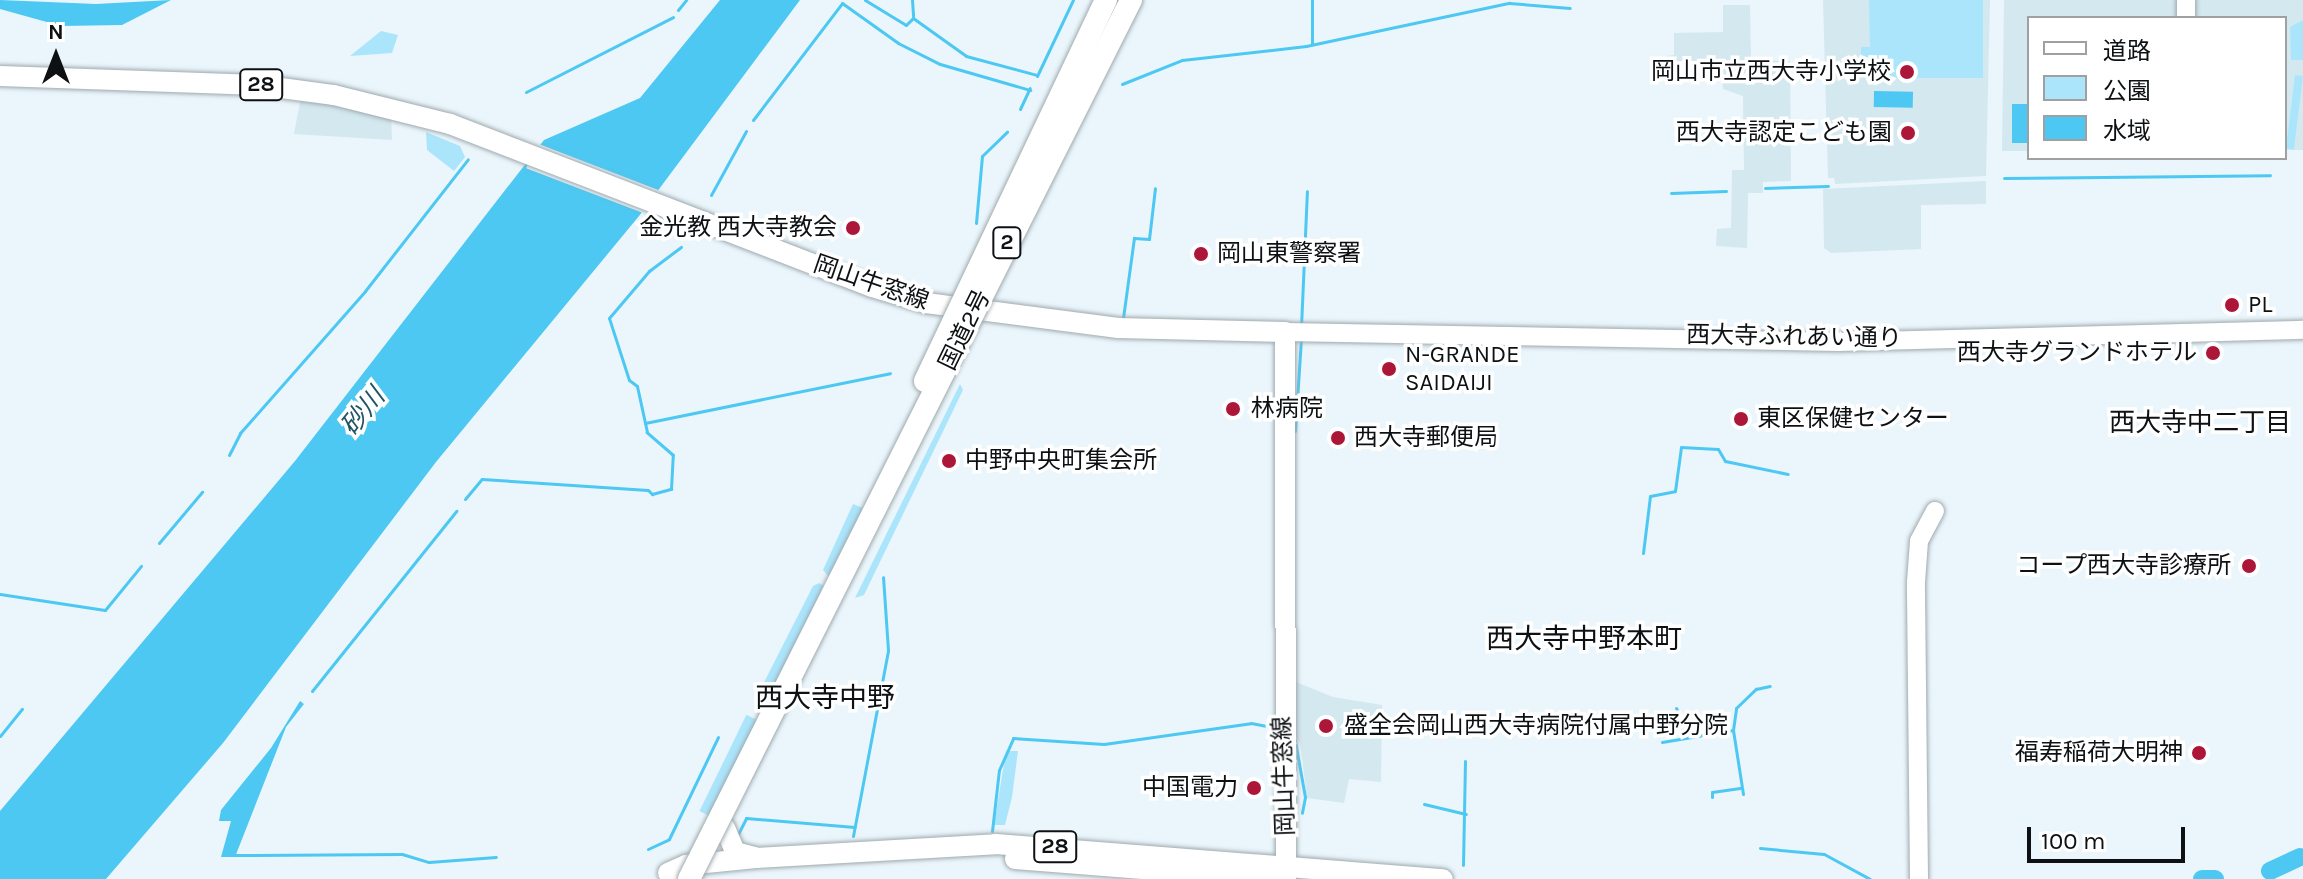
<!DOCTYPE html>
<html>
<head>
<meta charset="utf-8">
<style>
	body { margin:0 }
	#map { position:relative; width:2303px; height:879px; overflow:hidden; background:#eaf6fb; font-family:Karla,"Noto Sans JP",sans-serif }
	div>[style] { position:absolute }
	.built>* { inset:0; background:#d4e8f0 }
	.green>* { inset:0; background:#abe5fc; transform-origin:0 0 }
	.water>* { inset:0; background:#4cc8f2; transform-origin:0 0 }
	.pier>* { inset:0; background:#eaf6fb; transform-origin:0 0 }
	.stream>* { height:3px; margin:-1.5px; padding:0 1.5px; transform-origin:1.5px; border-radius:1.5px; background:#4cc8f2 }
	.river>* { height:18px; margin:-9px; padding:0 9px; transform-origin:9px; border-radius:9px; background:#4cc8f2 }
	.roads { filter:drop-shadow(0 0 2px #9faaaf) drop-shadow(0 0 2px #9faaaf) }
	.secondary>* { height:18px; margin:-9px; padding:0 9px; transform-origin:9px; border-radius:9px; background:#fff }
	.primary>* { height:20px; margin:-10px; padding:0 10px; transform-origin:10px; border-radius:10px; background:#fff }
	.bridges { filter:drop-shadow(0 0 2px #9faaaf) drop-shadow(0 0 2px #9faaaf) }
	.highway-bridge>* { height:22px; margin:-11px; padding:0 11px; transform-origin:11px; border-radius:11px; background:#fff }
	.dots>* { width:22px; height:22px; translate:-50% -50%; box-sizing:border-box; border:4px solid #fff; border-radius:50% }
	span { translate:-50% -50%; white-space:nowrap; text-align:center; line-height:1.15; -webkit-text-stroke:7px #fff; paint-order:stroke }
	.shield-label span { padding:2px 6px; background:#fff; border:2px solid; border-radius:6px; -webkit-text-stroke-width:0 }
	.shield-label { font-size:22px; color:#0d1113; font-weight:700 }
	.poi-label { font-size:24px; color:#0d1113 }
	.right { translate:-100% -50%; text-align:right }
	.left { translate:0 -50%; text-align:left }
	.street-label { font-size:24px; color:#0d1113 }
	.water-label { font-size:26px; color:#215465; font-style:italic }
	.neighbourhood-label { font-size:26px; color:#0d1113 }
	.quarter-label { font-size:28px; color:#0d1113 }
	.legend { position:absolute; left:2027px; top:16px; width:260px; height:144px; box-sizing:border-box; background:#fff; border:2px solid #9ea0a1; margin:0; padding:10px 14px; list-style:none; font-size:24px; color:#0d1113 }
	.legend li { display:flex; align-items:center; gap:16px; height:40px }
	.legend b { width:40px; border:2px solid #9ea0a1 }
	.north { position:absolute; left:16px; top:16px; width:80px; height:80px; -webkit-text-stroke:6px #fff; paint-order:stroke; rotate:0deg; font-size:22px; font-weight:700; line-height:32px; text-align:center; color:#0d1113 }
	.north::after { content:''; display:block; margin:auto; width:28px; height:36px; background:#0d1113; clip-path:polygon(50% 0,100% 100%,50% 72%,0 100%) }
	.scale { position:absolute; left:2027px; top:827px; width:158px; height:36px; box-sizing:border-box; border:4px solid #0d1113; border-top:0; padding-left:10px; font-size:24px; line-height:28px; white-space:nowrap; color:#0d1113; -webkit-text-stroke:6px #fff; paint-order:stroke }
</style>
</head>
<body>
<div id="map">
	<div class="built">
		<div style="clip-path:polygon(1823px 0,1990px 0,1986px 176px,1835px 184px,1834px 178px,1828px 178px)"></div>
		<div style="clip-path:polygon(2004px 0,2178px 0,2178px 18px,2029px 18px,2029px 151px,2002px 151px)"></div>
		<div style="clip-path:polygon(2195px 0,2303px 0,2303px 150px,2285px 150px,2285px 18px,2195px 18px)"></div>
		<div style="clip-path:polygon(1723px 5px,1750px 5px,1751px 60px,1790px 61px,1791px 181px,1763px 182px,1763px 193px,1748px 193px,1747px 248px,1716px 246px,1717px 229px,1731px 228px,1732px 170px,1744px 170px,1743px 96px,1723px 89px,1722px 75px,1715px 75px,1715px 81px,1666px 77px,1666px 56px,1674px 55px,1674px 33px,1723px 32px)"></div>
		<div style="clip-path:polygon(301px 97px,391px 115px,392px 140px,294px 134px)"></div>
		<div style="clip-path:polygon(1986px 181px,1986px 204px,1921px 205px,1921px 249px,1831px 253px,1824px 248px,1823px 189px)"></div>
		<div style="clip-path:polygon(1296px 682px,1333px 697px,1382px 705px,1381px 782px,1349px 779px,1344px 803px,1307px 798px,1300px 742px,1294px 736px)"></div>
	</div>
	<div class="green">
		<div style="clip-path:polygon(1869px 0,1983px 0,1983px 78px,1861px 78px,1861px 47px,1870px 47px)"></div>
		<div style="clip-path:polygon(2303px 20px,2303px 60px,2291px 60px,2290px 27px)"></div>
		<div style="clip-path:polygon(381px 31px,398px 35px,392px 53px,350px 56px)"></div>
		<div style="left:2295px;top:75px;width:8px;height:74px;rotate:7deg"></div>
		<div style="clip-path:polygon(426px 132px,460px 146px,465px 157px,454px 171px,427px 150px)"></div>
		<div style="clip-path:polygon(960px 384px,963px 390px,864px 595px,855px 598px)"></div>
		<div style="clip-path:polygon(853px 504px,863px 508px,829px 577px,823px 570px)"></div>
		<div style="clip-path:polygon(819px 583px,824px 586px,764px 710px,758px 707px,756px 698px,813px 586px)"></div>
		<div style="left:759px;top:721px;width:107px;height:14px;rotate:116deg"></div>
		<div style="clip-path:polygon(1006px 751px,1018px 751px,1012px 797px,1005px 825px,994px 825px)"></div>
	</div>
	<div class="water">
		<div style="clip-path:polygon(0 0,96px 4px,171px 0,122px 25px,61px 26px,0 9px)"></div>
		<div style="clip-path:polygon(720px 0,800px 0,639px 216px,436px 462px,223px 743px,106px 879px,0 879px,0 811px,295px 461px,544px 140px,640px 98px)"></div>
		<div style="left:1874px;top:91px;width:39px;height:16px;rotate:1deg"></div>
		<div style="left:2012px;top:104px;width:17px;height:39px"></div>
		<div style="clip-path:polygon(300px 701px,304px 704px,286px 727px,235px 857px,221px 857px,231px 821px,219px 821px,221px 810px,271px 748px)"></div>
	</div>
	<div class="pier">
		<div style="left:536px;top:143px;width:135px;height:27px;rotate:21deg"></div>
	</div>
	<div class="stream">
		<div style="left:865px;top:0;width:48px;rotate:31.4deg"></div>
		<div style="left:906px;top:25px;width:10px;rotate:-45deg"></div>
		<div style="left:913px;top:18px;width:65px;rotate:35.6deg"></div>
		<div style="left:966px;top:56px;width:73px;rotate:15deg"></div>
		<div style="left:912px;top:0;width:16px;rotate:86deg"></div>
		<div style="left:678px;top:10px;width:13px;rotate:-51deg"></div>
		<div style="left:1312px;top:44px;width:44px;rotate:-90deg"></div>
		<div style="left:1037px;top:76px;width:84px;rotate:-64.7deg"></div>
		<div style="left:1122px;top:84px;width:65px;rotate:-21.8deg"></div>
		<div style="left:1182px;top:60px;width:125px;rotate:-6.4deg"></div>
		<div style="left:1306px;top:46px;width:208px;rotate:-12deg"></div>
		<div style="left:1509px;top:3px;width:61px;rotate:4.7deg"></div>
		<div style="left:526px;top:92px;width:165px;rotate:-27deg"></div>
		<div style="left:1020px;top:109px;width:23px;rotate:-65deg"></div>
		<div style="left:753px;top:120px;width:147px;rotate:-52.7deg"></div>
		<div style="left:842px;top:3px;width:69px;rotate:35.5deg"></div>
		<div style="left:898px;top:43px;width:47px;rotate:26.6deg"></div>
		<div style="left:940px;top:64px;width:94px;rotate:16.1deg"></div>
		<div style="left:2004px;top:178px;width:266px;rotate:-0.6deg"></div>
		<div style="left:1765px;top:188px;width:63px;rotate:-1.8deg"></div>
		<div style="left:1671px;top:193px;width:55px;rotate:-2.1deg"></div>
		<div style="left:711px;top:195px;width:73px;rotate:-61.3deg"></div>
		<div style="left:976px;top:223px;width:67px;rotate:-84.9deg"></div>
		<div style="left:982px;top:156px;width:35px;rotate:-44deg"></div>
		<div style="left:1123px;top:318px;width:81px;rotate:-82.2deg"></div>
		<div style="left:1134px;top:238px;width:15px;rotate:4deg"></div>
		<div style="left:1149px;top:239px;width:51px;rotate:-83.3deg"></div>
		<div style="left:1301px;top:327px;width:136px;rotate:-87.5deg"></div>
		<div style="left:645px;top:423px;width:250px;rotate:-11.5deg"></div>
		<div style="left:1295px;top:431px;width:92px;rotate:-86.3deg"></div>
		<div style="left:229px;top:455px;width:25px;rotate:-63deg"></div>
		<div style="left:240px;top:433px;width:189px;rotate:-48.6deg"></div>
		<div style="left:365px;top:291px;width:167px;rotate:-52deg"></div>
		<div style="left:465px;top:499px;width:26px;rotate:-50deg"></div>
		<div style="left:482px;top:479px;width:166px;rotate:3.8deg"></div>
		<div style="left:648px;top:490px;width:6px;rotate:45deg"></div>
		<div style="left:652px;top:494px;width:20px;rotate:-15deg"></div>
		<div style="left:671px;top:489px;width:34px;rotate:-87deg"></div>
		<div style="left:673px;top:455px;width:35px;rotate:-139deg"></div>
		<div style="left:647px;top:432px;width:47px;rotate:-102.3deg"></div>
		<div style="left:637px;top:386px;width:10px;rotate:-143deg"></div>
		<div style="left:629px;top:380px;width:65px;rotate:-107.9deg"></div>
		<div style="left:609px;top:318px;width:62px;rotate:-49.6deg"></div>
		<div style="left:649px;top:271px;width:40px;rotate:-37deg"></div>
		<div style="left:159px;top:543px;width:67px;rotate:-49.9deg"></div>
		<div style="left:1643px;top:553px;width:57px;rotate:-83deg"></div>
		<div style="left:1650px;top:496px;width:25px;rotate:-11deg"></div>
		<div style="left:1675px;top:491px;width:44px;rotate:-82.2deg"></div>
		<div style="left:1681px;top:447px;width:37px;rotate:3deg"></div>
		<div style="left:1718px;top:449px;width:14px;rotate:60deg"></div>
		<div style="left:1725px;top:461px;width:64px;rotate:11.7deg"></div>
		<div style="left:0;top:594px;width:106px;rotate:8.7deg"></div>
		<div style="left:105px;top:610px;width:57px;rotate:-50.7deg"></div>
		<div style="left:312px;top:691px;width:231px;rotate:-51.3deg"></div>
		<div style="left:1676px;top:708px;width:30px;rotate:63deg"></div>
		<div style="left:0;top:736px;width:35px;rotate:-51deg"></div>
		<div style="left:1295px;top:741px;width:57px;rotate:79.9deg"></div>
		<div style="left:1305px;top:797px;width:16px;rotate:101deg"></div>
		<div style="left:1662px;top:742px;width:72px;rotate:-9.6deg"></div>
		<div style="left:1743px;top:794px;width:65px;rotate:-98.9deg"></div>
		<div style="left:1733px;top:730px;width:22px;rotate:-82deg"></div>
		<div style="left:1736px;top:708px;width:28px;rotate:-44deg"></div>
		<div style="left:1756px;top:689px;width:14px;rotate:-12deg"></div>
		<div style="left:1712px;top:797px;width:5px;rotate:-90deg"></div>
		<div style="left:1712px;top:792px;width:30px;rotate:-8deg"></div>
		<div style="left:1424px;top:804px;width:43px;rotate:13.4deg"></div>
		<div style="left:992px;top:831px;width:61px;rotate:-83.5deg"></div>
		<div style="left:999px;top:770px;width:35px;rotate:-66deg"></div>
		<div style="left:1013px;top:738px;width:91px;rotate:3.8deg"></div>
		<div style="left:1104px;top:744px;width:148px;rotate:-8.1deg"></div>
		<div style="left:1251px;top:723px;width:21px;rotate:11deg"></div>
		<div style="left:738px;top:834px;width:18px;rotate:-63deg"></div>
		<div style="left:746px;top:818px;width:109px;rotate:4.7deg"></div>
		<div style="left:853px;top:836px;width:189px;rotate:-79.3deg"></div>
		<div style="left:888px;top:650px;width:73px;rotate:-93.9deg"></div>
		<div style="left:1760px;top:848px;width:64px;rotate:5.4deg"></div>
		<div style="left:1824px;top:854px;width:52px;rotate:28.5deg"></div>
		<div style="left:648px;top:849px;width:23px;rotate:-25deg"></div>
		<div style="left:669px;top:839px;width:113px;rotate:-64.3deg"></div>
		<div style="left:234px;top:855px;width:168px;rotate:-0.3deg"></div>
		<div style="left:402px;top:854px;width:28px;rotate:17deg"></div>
		<div style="left:429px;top:862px;width:67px;rotate:-4.3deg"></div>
		<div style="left:1463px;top:865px;width:104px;rotate:-88.9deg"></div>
	</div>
	<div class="river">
		<div style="left:2270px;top:871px;width:33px;rotate:-25deg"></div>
		<div style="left:2202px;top:879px;width:13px"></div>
	</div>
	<div class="roads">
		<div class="secondary">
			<div style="left:2186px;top:0;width:18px;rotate:90deg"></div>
			<div style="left:1285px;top:332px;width:553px;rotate:1.04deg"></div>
			<div style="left:1838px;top:342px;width:465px;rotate:-1.5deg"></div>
			<div style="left:1919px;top:879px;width:297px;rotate:-90.6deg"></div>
			<div style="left:1916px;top:582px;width:41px;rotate:-85.8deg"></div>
			<div style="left:1919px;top:541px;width:34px;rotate:-62deg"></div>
		</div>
		<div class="primary">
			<div style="left:0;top:76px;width:259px;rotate:2deg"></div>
			<div style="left:259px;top:85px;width:76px;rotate:7.6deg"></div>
			<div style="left:334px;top:95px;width:120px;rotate:14deg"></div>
			<div style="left:450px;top:124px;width:452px;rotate:21.1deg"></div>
			<div style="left:872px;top:287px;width:56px;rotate:16.5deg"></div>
			<div style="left:926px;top:303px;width:194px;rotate:7.4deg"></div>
			<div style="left:1118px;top:328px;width:167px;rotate:1.4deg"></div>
			<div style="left:1285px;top:332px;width:547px;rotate:89.9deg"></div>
			<div style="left:725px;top:828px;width:26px;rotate:67deg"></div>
			<div style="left:735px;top:852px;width:21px;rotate:14deg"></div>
			<div style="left:1015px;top:859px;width:256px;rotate:4.5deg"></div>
			<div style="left:668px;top:873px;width:20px;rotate:-24deg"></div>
			<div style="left:686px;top:865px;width:70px;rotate:-5.7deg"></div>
			<div style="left:756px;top:858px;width:240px;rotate:-3.3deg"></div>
			<div style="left:996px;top:844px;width:448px;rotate:4.5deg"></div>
		</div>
	</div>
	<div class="bridges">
		<div class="highway-bridge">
			<div style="left:925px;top:381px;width:422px;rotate:-64.6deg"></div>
			<div style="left:689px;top:879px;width:984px;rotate:-63.3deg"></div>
		</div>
	</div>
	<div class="dots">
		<div style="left:1907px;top:72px;background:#ac1639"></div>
		<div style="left:1908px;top:133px;background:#ac1639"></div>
		<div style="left:853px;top:228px;background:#ac1639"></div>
		<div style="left:1201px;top:254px;background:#ac1639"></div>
		<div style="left:2232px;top:305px;background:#ac1639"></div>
		<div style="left:2213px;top:353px;background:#ac1639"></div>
		<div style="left:1389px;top:369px;background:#ac1639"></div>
		<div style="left:1233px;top:409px;background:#ac1639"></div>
		<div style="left:1741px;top:419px;background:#ac1639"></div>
		<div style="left:1338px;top:438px;background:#ac1639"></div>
		<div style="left:949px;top:461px;background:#ac1639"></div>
		<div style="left:2249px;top:566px;background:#ac1639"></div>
		<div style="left:1326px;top:726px;background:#ac1639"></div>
		<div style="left:2199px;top:753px;background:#ac1639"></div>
		<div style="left:1254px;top:788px;background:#ac1639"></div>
	</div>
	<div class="shield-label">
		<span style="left:261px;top:85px">28</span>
		<span style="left:1007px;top:243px">2</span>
		<span style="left:1055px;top:847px">28</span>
	</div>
	<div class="poi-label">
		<span class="right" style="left:1891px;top:72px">岡山市立西大寺小学校</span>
		<span class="right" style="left:1892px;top:133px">西大寺認定こども園</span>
		<span class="right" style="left:837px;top:228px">金光教 西大寺教会</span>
		<span class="left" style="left:1217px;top:254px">岡山東警察署</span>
		<span class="left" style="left:2248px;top:305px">PL</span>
		<span class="right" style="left:2197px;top:353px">西大寺グランドホテル</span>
		<span class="left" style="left:1405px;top:369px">N-GRANDE<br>SAIDAIJI</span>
		<span class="left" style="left:1251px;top:409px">林病院</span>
		<span class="left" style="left:1757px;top:419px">東区保健センター</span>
		<span class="left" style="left:1354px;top:438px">西大寺郵便局</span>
		<span class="left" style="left:965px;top:461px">中野中央町集会所</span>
		<span class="right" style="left:2231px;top:566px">コープ西大寺診療所</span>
		<span class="left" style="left:1344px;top:726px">盛全会岡山西大寺病院付属中野分院</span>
		<span class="right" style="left:2183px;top:753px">福寿稲荷大明神</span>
		<span class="right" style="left:1238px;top:788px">中国電力</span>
	</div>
	<div class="street-label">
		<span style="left:871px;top:283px;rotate:19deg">岡山牛窓線</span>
		<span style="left:965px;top:330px;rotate:-64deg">国道2号</span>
		<span style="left:1794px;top:337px;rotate:1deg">西大寺ふれあい通り</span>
		<span style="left:1284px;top:776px;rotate:-92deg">岡山牛窓線</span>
	</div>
	<div class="water-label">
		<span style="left:363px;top:412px;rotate:-51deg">砂川</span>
	</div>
	<div class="neighbourhood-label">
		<span style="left:2200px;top:423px">西大寺中二丁目</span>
	</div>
	<div class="quarter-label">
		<span style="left:1584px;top:639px">西大寺中野本町</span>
		<span style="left:825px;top:698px">西大寺中野</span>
	</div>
	<ul class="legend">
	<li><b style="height:10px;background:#fff"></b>道路</li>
	<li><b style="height:22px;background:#abe5fc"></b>公園</li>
	<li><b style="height:22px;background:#4cc8f2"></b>水域</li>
	</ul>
	<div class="north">N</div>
	<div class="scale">100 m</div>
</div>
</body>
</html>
